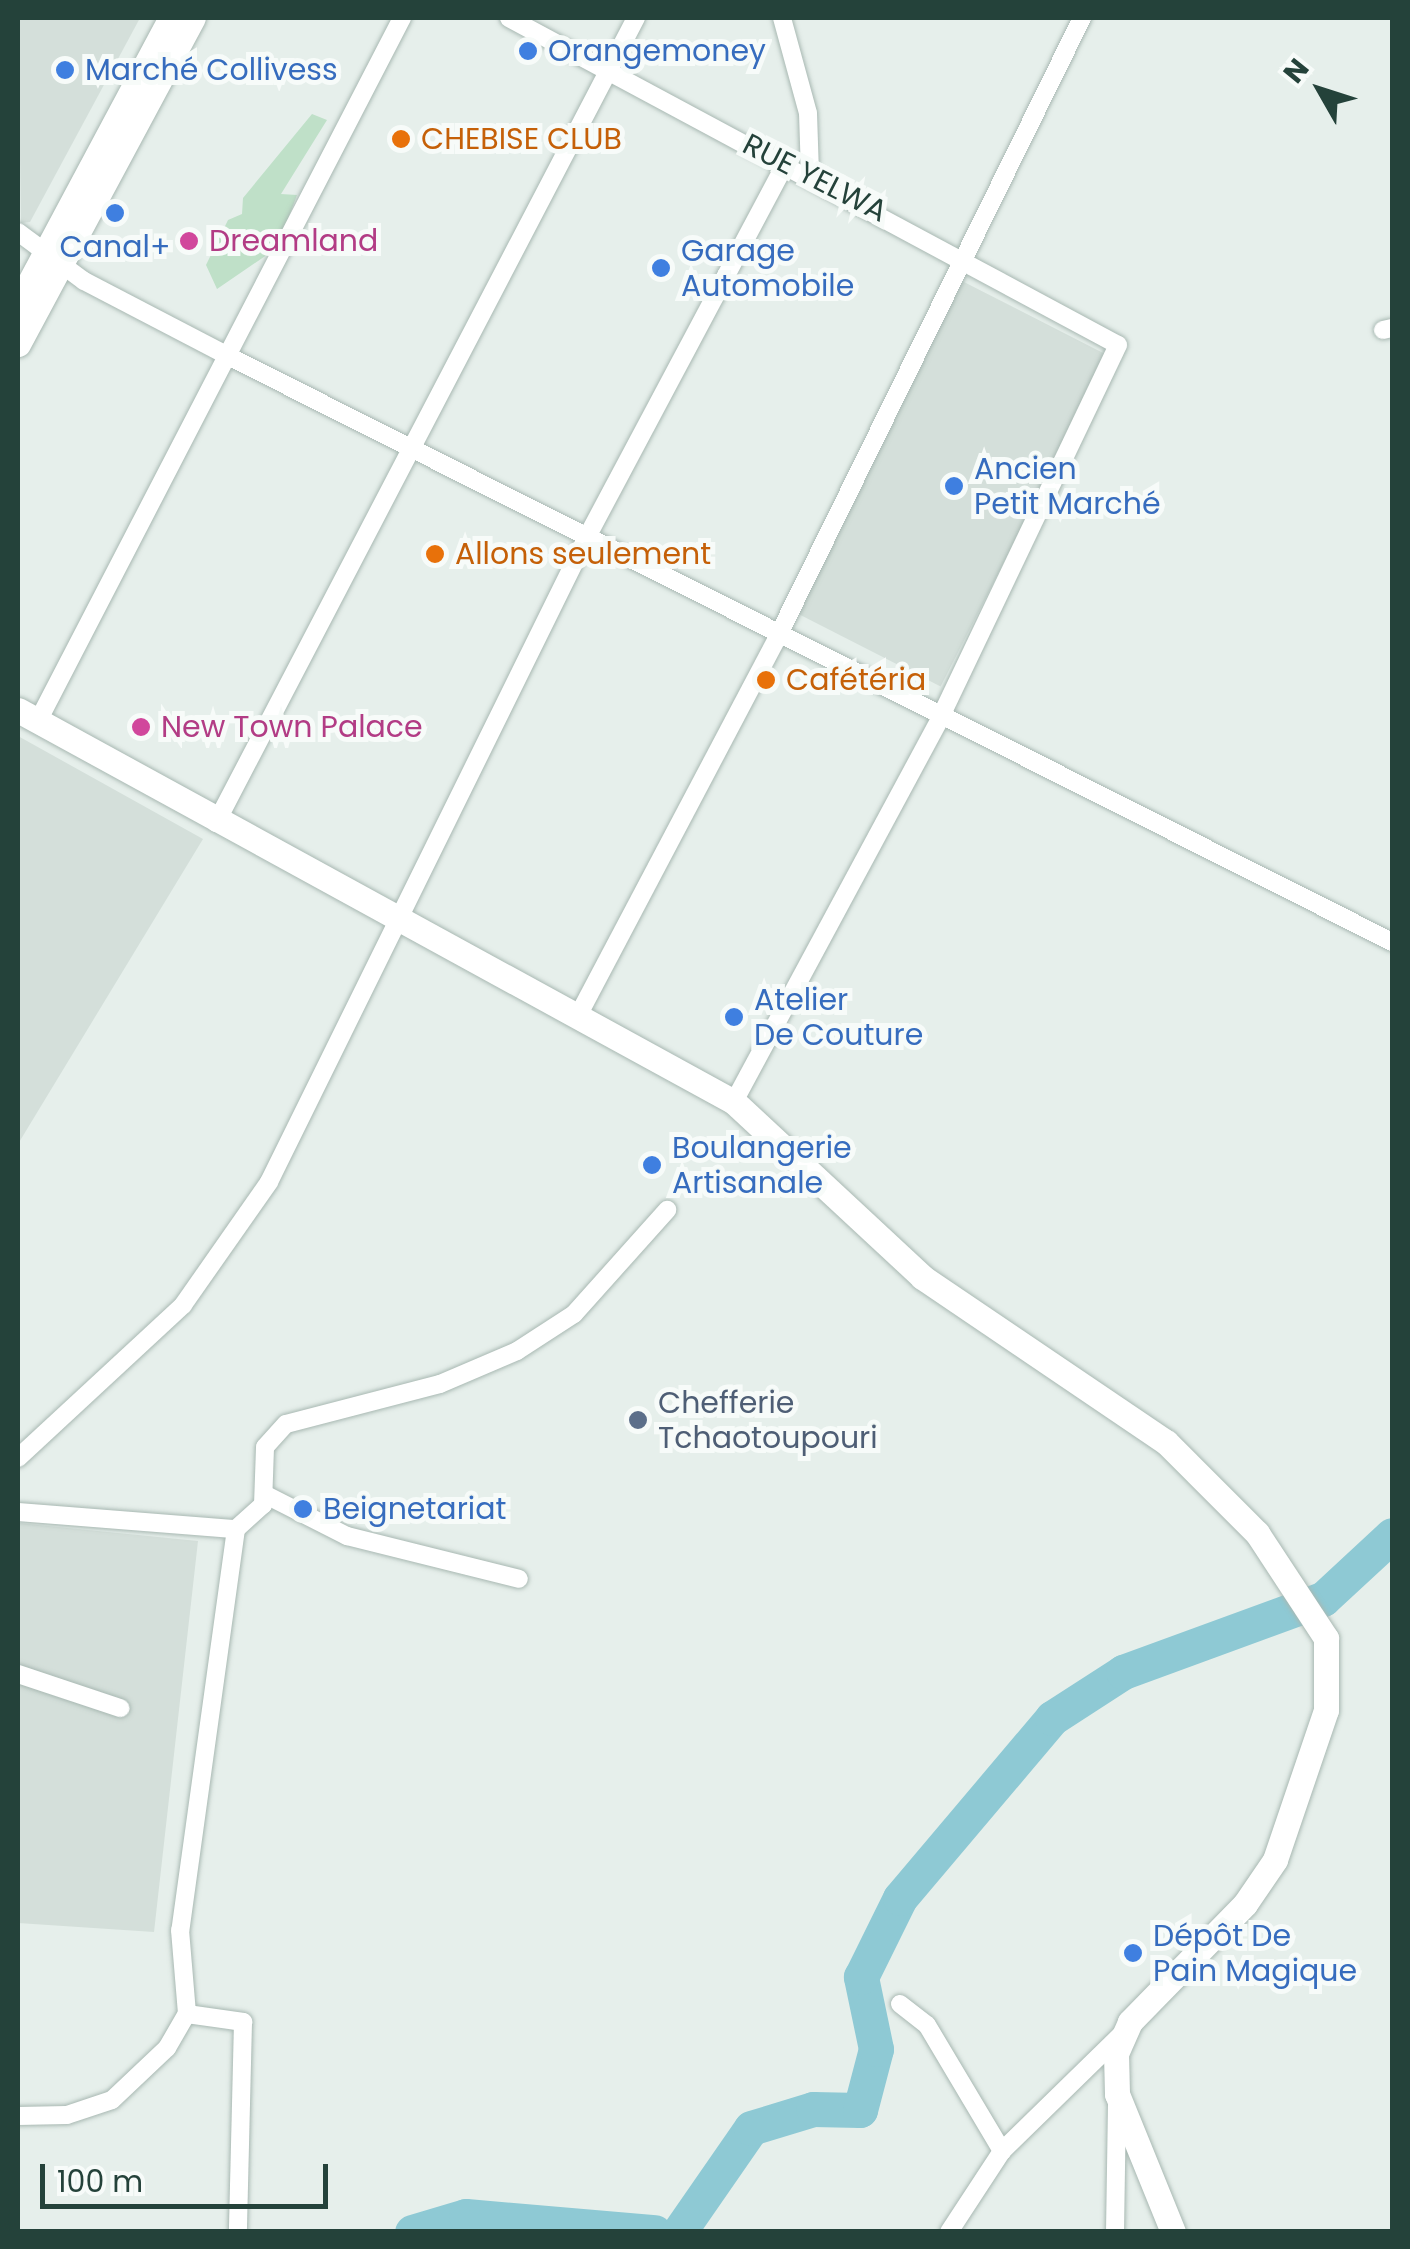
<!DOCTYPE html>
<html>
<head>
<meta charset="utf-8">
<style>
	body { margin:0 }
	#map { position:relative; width:1410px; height:2249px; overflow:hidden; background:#e6efeb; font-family:Poppins,sans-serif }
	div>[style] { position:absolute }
	.built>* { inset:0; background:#d4dfda; transform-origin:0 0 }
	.green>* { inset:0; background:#bfe0c8 }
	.river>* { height:35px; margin:-17.5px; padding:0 17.5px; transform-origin:17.5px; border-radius:17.5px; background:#8ec9d4 }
	.roads { filter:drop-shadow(0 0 2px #a8b8b2) drop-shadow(0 0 2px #a8b8b2) }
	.street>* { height:18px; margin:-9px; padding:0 9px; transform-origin:9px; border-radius:9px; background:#fff }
	.secondary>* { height:25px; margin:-12.5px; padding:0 12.5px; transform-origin:12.5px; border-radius:12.5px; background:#fff }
	.dots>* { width:28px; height:28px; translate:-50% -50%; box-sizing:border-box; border:5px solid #f7fbf9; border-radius:50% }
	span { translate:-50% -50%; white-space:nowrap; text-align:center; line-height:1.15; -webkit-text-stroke:10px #f7fbf9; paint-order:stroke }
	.shop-label { font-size:30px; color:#366cbe }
	.left { translate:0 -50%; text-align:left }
	.food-label { font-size:30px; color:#c56008 }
	.street-label { font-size:30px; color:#24423a }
	.hotel-label { font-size:30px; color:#b23c85 }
	.service-label { font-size:30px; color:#4e5e75 }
	.frame { position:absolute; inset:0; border:20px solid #24423a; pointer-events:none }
	.north { position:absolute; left:1270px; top:40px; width:100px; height:100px; -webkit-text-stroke:8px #f7fbf9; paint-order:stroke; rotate:309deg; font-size:28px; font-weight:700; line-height:40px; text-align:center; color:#24423a }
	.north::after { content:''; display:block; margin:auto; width:35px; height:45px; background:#24423a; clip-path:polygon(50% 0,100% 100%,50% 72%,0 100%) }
	.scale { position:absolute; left:40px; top:2164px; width:288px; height:45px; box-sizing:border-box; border:5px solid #24423a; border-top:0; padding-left:12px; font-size:30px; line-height:35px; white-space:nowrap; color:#24423a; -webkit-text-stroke:8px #f7fbf9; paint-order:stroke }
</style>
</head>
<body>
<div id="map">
	<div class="built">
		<div style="clip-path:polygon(18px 18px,140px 18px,30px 222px,21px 223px)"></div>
		<div style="left:962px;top:281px;width:165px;height:371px;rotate:27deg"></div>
		<div style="clip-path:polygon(18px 736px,203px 839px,18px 1144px)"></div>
		<div style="clip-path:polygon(18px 1523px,198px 1541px,154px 1932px,18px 1923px)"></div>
	</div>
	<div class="green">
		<div style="clip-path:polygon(312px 114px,327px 120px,281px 194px,297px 195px,277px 248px,217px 289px,206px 265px,228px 220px,242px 214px,243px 198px)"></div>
	</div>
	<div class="river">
		<div style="left:412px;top:2232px;width:56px;rotate:-16.5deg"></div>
		<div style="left:466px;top:2216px;width:189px;rotate:4.9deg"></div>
		<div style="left:679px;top:2232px;width:126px;rotate:-55.3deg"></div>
		<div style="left:751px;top:2128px;width:65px;rotate:-17deg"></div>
		<div style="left:813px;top:2109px;width:47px;rotate:1.2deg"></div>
		<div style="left:860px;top:2110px;width:63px;rotate:-75.3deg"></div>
		<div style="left:876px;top:2049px;width:74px;rotate:-101.8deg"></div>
		<div style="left:861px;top:1977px;width:88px;rotate:-63.7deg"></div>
		<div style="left:900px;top:1898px;width:236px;rotate:-49.8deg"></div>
		<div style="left:1052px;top:1718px;width:85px;rotate:-32.9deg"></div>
		<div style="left:1123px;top:1672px;width:213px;rotate:-20.1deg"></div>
		<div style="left:1323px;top:1599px;width:94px;rotate:-42.8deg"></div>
	</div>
	<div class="roads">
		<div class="street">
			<div style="left:509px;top:18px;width:691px;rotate:28.23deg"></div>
			<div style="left:1118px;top:345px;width:414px;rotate:115.5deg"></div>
			<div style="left:940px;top:719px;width:435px;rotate:118.3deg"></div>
			<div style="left:782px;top:18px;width:98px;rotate:74.7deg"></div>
			<div style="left:808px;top:113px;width:61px;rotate:88.1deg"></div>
			<div style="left:18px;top:232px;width:82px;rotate:36.6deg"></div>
			<div style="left:84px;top:281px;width:167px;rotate:27.5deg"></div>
			<div style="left:232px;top:358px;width:1299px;rotate:26.72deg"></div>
			<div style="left:1383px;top:330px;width:9px;rotate:-13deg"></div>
			<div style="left:37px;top:723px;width:794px;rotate:-62.63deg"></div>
			<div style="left:216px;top:823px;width:908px;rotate:-62.45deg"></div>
			<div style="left:580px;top:1012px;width:425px;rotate:-62.2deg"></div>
			<div style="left:778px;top:636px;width:689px;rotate:-63.81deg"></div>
			<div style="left:18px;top:1458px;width:225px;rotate:-42.8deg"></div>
			<div style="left:183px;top:1305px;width:150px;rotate:-55deg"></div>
			<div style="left:269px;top:1182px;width:719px;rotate:-63.76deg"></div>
			<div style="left:587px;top:537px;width:424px;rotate:-62deg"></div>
			<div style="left:268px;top:1496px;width:89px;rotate:26.9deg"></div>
			<div style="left:347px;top:1536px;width:177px;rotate:14deg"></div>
			<div style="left:18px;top:1512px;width:219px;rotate:4.5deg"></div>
			<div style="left:236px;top:1529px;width:36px;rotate:-42deg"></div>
			<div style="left:263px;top:1505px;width:58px;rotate:-88deg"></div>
			<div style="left:265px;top:1447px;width:31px;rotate:-48deg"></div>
			<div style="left:286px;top:1424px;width:159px;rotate:-14.6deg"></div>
			<div style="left:440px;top:1384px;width:84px;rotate:-23.2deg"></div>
			<div style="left:517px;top:1351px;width:68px;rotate:-33deg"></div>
			<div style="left:574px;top:1314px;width:140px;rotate:-48.2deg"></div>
			<div style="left:236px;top:1529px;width:405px;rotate:97.9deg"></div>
			<div style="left:180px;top:1930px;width:84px;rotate:85.2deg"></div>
			<div style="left:187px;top:2014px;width:57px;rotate:8.1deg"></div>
			<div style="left:243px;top:2022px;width:210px;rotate:91.4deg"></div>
			<div style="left:18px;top:1674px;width:108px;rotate:18.4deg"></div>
			<div style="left:900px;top:2004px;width:34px;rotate:38deg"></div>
			<div style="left:927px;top:2025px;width:147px;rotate:59.2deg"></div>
			<div style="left:18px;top:2116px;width:49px;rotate:-1.2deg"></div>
			<div style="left:67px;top:2115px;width:47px;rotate:-18.4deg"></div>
			<div style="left:112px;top:2100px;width:76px;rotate:-43.4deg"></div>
			<div style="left:167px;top:2048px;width:39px;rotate:-60deg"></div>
			<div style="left:949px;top:2232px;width:97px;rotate:-56.8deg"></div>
			<div style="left:1002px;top:2151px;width:166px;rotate:-44.3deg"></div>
			<div style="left:1115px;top:2232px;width:130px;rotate:-89.1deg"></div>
		</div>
		<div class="secondary">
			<div style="left:18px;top:304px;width:324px;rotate:-61.9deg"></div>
			<div style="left:18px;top:344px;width:370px;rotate:-61.8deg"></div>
			<div style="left:18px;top:710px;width:816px;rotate:28.7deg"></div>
			<div style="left:734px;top:1102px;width:257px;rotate:42.9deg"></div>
			<div style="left:922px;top:1277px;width:295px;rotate:34.1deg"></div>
			<div style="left:1166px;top:1442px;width:129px;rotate:45deg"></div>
			<div style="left:1257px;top:1533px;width:126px;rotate:56.7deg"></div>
			<div style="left:1326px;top:1638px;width:72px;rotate:90deg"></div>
			<div style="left:1326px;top:1710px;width:158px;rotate:108.8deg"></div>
			<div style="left:1275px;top:1860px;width:53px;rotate:124.3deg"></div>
			<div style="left:1245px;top:1904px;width:165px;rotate:134.3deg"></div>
			<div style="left:1130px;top:2022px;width:34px;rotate:114deg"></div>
			<div style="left:1116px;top:2053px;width:41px;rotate:88.6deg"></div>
			<div style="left:1117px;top:2094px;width:149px;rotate:67.9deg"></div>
		</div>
	</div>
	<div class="dots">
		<div style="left:528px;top:51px;background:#3f7fe0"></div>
		<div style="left:65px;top:70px;background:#3f7fe0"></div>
		<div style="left:401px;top:139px;background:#e8710a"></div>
		<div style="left:115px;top:213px;background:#3f7fe0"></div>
		<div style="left:189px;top:241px;background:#d1479c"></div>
		<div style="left:661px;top:268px;background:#3f7fe0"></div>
		<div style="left:954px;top:486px;background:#3f7fe0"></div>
		<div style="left:435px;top:554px;background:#e8710a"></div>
		<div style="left:766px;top:680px;background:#e8710a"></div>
		<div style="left:141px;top:727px;background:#d1479c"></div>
		<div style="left:734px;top:1017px;background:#3f7fe0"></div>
		<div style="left:652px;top:1165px;background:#3f7fe0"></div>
		<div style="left:638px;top:1420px;background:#5c6f8a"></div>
		<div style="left:303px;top:1509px;background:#3f7fe0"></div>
		<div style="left:1133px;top:1953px;background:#3f7fe0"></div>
	</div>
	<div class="shop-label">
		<span class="left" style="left:548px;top:51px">Orangemoney</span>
		<span class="left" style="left:85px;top:70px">Marché Collivess</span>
		<span style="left:115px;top:247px">Canal+</span>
		<span class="left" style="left:681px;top:268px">Garage<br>Automobile</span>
		<span class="left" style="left:974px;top:486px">Ancien<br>Petit Marché</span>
		<span class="left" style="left:754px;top:1017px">Atelier<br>De Couture</span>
		<span class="left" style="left:672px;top:1165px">Boulangerie<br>Artisanale</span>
		<span class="left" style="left:323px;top:1509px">Beignetariat</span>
		<span class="left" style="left:1153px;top:1953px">Dépôt De<br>Pain Magique</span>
	</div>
	<div class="food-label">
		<span class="left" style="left:421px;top:139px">CHEBISE CLUB</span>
		<span class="left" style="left:455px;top:554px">Allons seulement</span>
		<span class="left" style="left:786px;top:680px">Cafétéria</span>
	</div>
	<div class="street-label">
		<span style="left:815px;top:178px;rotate:27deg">RUE YELWA</span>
	</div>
	<div class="hotel-label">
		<span class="left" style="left:209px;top:241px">Dreamland</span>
		<span class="left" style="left:161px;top:727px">New Town Palace</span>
	</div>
	<div class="service-label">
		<span class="left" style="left:658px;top:1420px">Chefferie<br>Tchaotoupouri</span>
	</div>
	<div class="frame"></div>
	<div class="north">N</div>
	<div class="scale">100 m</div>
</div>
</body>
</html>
